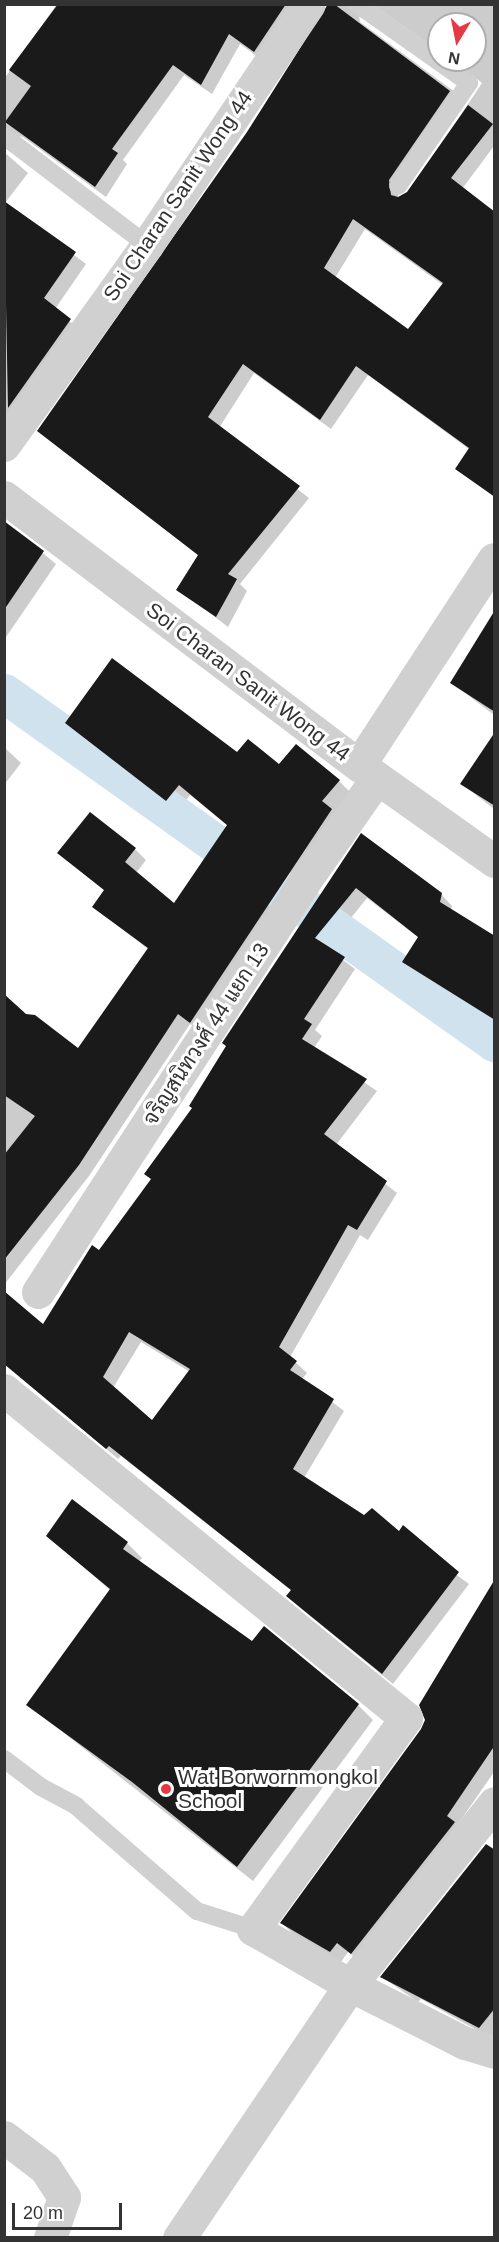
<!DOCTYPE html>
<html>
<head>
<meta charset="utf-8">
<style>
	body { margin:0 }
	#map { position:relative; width:499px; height:2242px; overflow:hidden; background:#fff; font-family:Arial,Sarabun,sans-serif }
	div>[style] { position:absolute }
	.shadow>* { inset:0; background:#0003 }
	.canal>* { height:39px; margin:-19.5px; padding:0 19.5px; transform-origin:19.5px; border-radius:19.5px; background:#cfe2ee }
	.building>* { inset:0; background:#1a1a1a }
	.lane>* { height:18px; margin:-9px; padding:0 9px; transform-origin:9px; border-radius:9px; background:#d0d0d0 }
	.street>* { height:33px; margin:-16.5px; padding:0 16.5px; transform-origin:16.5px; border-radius:16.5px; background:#d0d0d0 }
	.dots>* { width:16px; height:16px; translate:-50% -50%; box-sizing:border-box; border:3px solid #fff; border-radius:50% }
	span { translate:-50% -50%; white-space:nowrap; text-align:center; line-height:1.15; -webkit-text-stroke:6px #fff; paint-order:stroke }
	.street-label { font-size:21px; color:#333 }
	.poi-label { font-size:21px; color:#333 }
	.left { translate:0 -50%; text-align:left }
	.frame { position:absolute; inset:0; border:6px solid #333; pointer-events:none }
	.north { position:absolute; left:427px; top:12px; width:60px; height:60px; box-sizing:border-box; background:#fff; border:2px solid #adadad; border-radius:50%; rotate:190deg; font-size:16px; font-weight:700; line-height:24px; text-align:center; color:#333 }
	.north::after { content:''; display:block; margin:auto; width:21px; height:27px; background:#e63946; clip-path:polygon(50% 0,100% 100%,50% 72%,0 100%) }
	.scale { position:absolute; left:12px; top:2203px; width:110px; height:27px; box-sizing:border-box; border:3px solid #333; border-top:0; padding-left:8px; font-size:18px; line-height:21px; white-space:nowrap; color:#333; -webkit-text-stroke:4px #fff; paint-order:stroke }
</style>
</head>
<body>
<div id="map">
	<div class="shadow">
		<div style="clip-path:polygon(57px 4px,304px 4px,265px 62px,240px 44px,212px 94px,184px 75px,123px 160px,127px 164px,106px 197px,23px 137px,11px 135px,4px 146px,4px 79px)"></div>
		<div style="clip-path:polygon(evenodd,328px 4px,366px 4px,358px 9px,360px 22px,463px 98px,399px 191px,398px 198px,408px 194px,482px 83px,453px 60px,475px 60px,475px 24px,439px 24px,439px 51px,372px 4px,494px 4px,494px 146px,462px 189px,494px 497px,457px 469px,470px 450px,368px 375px,331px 429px,254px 373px,219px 428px,309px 498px,240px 584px,247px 591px,228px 627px,178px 589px,199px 556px,39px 431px,248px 133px,326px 15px,328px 4px,365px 229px,443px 285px,408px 331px,335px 278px,365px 229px)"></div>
		<div style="clip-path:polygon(4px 152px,28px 173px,5px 203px,86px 264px,55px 309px,81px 331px,4px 438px)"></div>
		<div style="clip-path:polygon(4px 521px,56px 564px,4px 640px)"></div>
		<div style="clip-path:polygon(494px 613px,494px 715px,452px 683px)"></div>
		<div style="clip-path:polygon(67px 722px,237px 754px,339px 781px,350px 792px,202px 1032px,190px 1024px,89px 1176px,4px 1285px,4px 996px,25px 1016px,78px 1050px,149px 950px,94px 907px,105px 891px,59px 853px,135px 849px,146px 860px,136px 873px,174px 905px,228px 826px,190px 795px,178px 811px)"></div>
		<div style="clip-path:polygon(494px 734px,494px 809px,462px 784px)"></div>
		<div style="clip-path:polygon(4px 747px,21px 763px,4px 785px)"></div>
		<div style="clip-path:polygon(evenodd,362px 835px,441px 894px,452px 906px,451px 911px,494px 938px,494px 1026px,404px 962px,419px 938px,367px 898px,327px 948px,355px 969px,315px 1030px,322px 1036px,314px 1048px,377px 1091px,336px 1145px,397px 1193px,368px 1240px,360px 1235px,290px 1357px,307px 1373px,302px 1379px,344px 1411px,304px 1478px,365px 1517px,399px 1533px,469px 1584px,393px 1684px,299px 1607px,288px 1596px,292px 1591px,121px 1456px,118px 1459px,4px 1362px,43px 1327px,152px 1179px,362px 835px,141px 1342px,190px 1372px,152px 1422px,113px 1388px,141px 1342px)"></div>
		<div style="clip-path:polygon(48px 1536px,127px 1543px,142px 1558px,139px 1562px,252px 1643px,358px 1705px,373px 1720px,253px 1881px,28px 1705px,111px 1591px)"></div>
		<div style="clip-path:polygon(494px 1599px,494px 1772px,362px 1963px,348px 1952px,341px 1962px,293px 1934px,282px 1923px,423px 1730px)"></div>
		<div style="clip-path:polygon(494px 1852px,494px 2033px,491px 2038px,421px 1999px,418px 2002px,382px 1977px)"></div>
	</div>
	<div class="canal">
		<div style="left:4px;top:693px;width:602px;rotate:35.46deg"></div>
	</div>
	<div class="building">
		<div style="clip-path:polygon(58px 4px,286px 4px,254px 52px,229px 34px,201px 85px,173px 65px,112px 149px,118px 153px,95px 187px,5px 122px,31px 86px,9px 70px)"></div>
		<div style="clip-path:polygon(evenodd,328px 4px,334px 4px,450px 91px,389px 180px,391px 195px,398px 197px,407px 192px,468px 105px,493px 124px,451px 178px,495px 212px,495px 497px,455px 469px,469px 448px,356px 366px,320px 420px,243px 364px,208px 417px,300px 486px,228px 574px,237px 579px,216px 617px,176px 590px,198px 555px,37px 431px,247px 132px,328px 4px,353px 219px,443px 283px,408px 329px,324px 268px,353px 219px)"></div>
		<div style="clip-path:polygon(4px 201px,76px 252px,44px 298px,71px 319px,8px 408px)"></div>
		<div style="clip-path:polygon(4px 521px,44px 551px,4px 610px)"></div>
		<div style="clip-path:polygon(495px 610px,495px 712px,450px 683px)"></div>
		<div style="clip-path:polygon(112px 658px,237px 752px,248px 739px,279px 764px,296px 744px,340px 780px,322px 801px,332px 809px,190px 1023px,178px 1014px,79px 1165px,4px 1260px,4px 1155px,35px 1116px,4px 1095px,4px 994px,26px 1014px,35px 1015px,78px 1048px,148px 948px,92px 907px,104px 890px,57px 853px,90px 812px,136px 848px,125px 862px,174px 903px,227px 825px,179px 785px,166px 801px,65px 723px)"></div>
		<div style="clip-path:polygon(495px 732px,495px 806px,460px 784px)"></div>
		<div style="clip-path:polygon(evenodd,361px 833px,442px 893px,440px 902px,495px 936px,495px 1020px,402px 962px,418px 937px,356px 888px,315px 938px,345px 957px,304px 1019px,312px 1024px,302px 1039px,367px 1079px,324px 1134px,387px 1181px,357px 1230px,348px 1225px,279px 1347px,297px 1361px,290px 1370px,334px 1399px,293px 1469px,364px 1515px,372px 1508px,399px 1531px,403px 1525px,459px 1572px,382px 1674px,286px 1596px,291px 1590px,109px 1446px,106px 1449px,4px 1364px,4px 1291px,43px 1324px,92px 1245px,99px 1250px,151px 1179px,144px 1174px,192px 1108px,189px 1106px,226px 1046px,222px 1043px,361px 833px,129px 1332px,190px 1369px,152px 1420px,103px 1377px,129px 1332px)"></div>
		<div style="clip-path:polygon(72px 1499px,128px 1542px,123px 1549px,252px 1641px,264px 1626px,359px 1704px,237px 1867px,132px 1782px,26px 1705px,110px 1589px,46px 1536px)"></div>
		<div style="clip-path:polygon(495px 1579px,495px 1745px,447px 1816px,455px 1822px,351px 1954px,337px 1943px,330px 1952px,280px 1923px,421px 1729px,425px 1720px,419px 1705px)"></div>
		<div style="clip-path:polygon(486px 1844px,495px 1850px,495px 2008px,479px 2028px,380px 1977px)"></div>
	</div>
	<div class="lane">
		<div style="left:357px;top:4px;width:137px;rotate:35.2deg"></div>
		<div style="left:469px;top:83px;width:125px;rotate:124.6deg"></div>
		<div style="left:4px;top:136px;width:180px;rotate:37.3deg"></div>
		<div style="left:4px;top:1759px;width:46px;rotate:37.1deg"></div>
		<div style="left:41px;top:1787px;width:40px;rotate:28deg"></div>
		<div style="left:76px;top:1806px;width:160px;rotate:41deg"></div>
		<div style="left:197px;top:1911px;width:59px;rotate:17.8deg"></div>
	</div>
	<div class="street">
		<div style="left:4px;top:445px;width:246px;rotate:-54.4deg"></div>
		<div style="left:147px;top:245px;width:290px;rotate:-56.1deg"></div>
		<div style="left:4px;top:497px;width:445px;rotate:37.1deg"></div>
		<div style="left:359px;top:765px;width:166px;rotate:35.4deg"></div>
		<div style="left:359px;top:765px;width:246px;rotate:-56.8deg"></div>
		<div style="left:38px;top:1292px;width:489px;rotate:-57deg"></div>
		<div style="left:304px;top:882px;width:127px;rotate:-54.9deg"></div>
		<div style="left:4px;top:1390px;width:519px;rotate:39.21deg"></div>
		<div style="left:406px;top:1718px;width:261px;rotate:125.9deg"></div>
		<div style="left:253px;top:1929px;width:112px;rotate:30deg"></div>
		<div style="left:350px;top:1985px;width:129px;rotate:26.8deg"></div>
		<div style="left:465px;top:2043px;width:30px;rotate:17deg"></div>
		<div style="left:4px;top:2137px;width:51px;rotate:37.1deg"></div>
		<div style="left:45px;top:2168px;width:35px;rotate:57deg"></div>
		<div style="left:64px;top:2197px;width:43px;rotate:108.9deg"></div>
		<div style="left:179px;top:2238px;width:305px;rotate:-55.9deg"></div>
		<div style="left:350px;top:1985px;width:232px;rotate:-51.6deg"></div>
	</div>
	<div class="dots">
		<div style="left:166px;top:1789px;background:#e63946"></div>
	</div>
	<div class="street-label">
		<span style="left:178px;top:196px;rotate:-56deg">Soi Charan Sanit Wong 44</span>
		<span style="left:248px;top:682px;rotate:37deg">Soi Charan Sanit Wong 44</span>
		<span style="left:206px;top:1034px;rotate:-57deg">จริญสนิทวงศ์ 44 แยก 13</span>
	</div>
	<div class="poi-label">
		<span class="left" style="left:178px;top:1789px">Wat Borwornmongkol<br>School</span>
	</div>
	<div class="frame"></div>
	<div class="north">N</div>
	<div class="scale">20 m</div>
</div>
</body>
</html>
